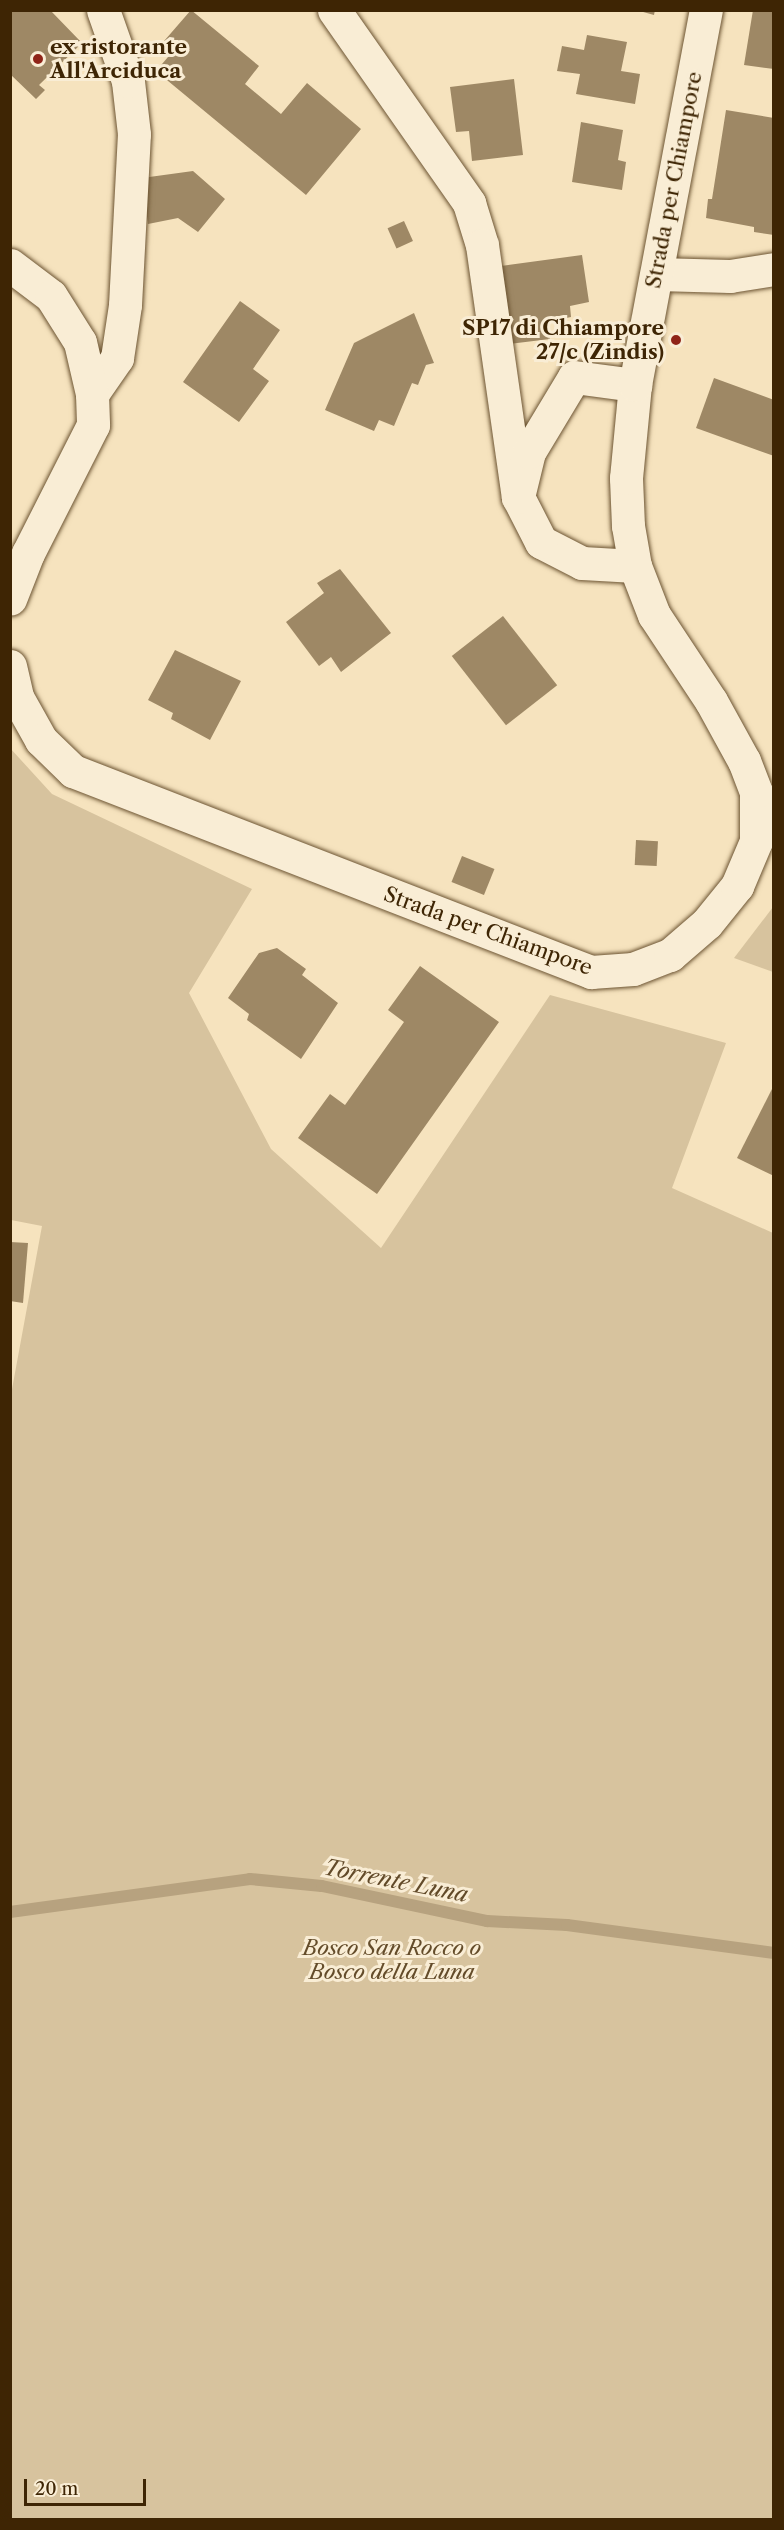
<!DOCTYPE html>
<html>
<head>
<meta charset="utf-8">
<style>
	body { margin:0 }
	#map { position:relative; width:784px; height:2530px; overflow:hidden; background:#f6e3be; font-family:"Libre Caslon Text",serif }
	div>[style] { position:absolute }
	.green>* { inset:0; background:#d7c39e }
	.stream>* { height:12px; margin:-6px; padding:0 6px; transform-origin:6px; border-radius:6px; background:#b7a27f }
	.building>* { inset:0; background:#9e8865; transform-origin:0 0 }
	.roads { filter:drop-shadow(0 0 2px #6c5432) drop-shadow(0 0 2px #6c5432) }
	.minor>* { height:33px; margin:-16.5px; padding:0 16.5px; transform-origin:16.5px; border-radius:16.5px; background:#f9edd5 }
	.tertiary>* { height:33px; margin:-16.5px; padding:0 16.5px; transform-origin:16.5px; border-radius:16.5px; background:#f9edd5 }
	.dots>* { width:16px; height:16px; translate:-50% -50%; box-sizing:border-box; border:3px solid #f9edd5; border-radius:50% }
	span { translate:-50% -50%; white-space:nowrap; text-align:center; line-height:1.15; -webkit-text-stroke:6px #f9edd5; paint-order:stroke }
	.poi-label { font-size:21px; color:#3e2504; font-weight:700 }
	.left { translate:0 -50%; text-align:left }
	.right { translate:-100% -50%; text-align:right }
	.street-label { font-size:21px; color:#3e2504 }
	.park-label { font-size:21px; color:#644c2a; font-style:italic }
	.water-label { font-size:22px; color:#624a29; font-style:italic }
	.frame { position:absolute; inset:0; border:12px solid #3e2504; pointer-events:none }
	.scale { position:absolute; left:24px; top:2479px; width:122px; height:27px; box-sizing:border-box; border:3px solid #3e2504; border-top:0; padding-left:8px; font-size:18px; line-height:21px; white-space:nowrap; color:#3e2504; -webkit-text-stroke:4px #f9edd5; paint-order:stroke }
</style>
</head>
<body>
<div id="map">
	<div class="green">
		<div style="clip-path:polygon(10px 748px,52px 794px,252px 889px,189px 993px,271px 1149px,381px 1248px,550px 995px,726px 1043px,672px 1188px,773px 1233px,773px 2519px,11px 2519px,10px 1400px,42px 1226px,11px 1220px)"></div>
		<div style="clip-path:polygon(773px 907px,773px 972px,734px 958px)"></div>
	</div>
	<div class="stream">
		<div style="left:10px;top:1912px;width:242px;rotate:-7.8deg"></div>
		<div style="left:250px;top:1879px;width:72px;rotate:5.6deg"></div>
		<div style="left:322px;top:1886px;width:169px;rotate:12deg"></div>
		<div style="left:487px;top:1921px;width:80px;rotate:2.9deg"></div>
		<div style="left:567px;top:1925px;width:209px;rotate:7.7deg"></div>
	</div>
	<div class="building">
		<div style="clip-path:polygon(10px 10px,50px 10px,82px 43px,39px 85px,45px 90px,36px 99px,10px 74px)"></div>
		<div style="clip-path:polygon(191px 10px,259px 66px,245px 84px,281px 114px,307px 83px,361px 129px,306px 195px,156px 71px,168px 57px,158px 48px)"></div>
		<div style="clip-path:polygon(636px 10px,655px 10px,654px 15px)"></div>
		<div style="clip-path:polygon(753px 10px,774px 10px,774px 69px,744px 65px)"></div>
		<div style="clip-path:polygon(587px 35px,627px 42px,621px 71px,640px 74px,635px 104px,576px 94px,580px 74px,557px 71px,562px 46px,584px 50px)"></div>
		<div style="clip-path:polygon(514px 79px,523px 155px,472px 161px,469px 131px,456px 132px,450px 87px)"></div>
		<div style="clip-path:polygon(726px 110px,774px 118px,774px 235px,754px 232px,754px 227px,706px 218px,708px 199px,712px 199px)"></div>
		<div style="clip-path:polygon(581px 122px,623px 130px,618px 160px,626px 162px,622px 190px,572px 182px)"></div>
		<div style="clip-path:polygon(193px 171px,225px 199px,198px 232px,178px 218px,148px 224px,142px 178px)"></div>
		<div style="left:404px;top:221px;width:22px;height:18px;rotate:66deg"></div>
		<div style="clip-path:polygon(582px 255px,589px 302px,570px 306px,571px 317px,548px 322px,550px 339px,509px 344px,501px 266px)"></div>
		<div style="clip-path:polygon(240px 301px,280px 330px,253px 369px,269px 381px,239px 422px,183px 382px)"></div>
		<div style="clip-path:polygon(414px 313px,434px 363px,426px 365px,418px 385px,412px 383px,394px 426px,379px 420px,374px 431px,325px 410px,354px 343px)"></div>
		<div style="clip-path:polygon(714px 378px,774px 400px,774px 456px,696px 428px)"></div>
		<div style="clip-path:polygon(340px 569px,391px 633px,341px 672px,331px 657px,319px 666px,286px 622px,324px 593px,317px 583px)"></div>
		<div style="left:503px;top:616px;width:88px;height:65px;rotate:52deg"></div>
		<div style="clip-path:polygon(175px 650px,241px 681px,210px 740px,171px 719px,173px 713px,148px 700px)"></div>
		<div style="left:636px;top:840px;width:22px;height:25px;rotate:3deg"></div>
		<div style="left:462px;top:856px;width:35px;height:28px;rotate:22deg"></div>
		<div style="clip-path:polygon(277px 948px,306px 969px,302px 975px,338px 1003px,301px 1059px,247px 1020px,249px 1014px,228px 998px,259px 953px)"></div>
		<div style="clip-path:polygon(420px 966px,499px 1022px,377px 1194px,298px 1138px,330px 1094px,345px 1105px,404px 1022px,388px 1010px)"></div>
		<div style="clip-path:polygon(774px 1085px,774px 1176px,737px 1158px)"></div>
		<div style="clip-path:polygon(10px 1242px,28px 1243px,23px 1303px,10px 1301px)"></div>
	</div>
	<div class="roads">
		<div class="minor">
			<div style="left:334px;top:10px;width:236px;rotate:55deg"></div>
			<div style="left:469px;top:203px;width:44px;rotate:72.8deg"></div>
			<div style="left:482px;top:245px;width:255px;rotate:81.9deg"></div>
			<div style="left:657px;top:274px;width:73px;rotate:1.6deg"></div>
			<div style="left:730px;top:276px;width:45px;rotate:-9deg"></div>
			<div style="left:92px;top:394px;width:44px;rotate:-55.2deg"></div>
			<div style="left:117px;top:358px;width:54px;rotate:-81.4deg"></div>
			<div style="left:125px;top:305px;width:171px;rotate:-87deg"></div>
			<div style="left:134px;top:134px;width:53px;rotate:-96.5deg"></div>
			<div style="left:128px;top:81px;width:75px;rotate:-109.4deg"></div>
			<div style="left:635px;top:566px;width:53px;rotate:-176.8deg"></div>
			<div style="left:582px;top:563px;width:46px;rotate:-152.9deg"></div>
			<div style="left:541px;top:542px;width:51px;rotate:-117.1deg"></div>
			<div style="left:518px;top:497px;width:46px;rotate:-76.3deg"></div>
			<div style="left:529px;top:452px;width:87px;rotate:-59deg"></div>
			<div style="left:574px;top:377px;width:62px;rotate:7.5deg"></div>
		</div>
		<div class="tertiary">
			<div style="left:10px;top:265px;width:51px;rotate:37.1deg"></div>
			<div style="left:51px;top:296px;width:54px;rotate:57.8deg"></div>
			<div style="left:80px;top:342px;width:53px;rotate:77deg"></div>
			<div style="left:92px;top:394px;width:31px;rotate:88deg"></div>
			<div style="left:93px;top:425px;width:144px;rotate:116.9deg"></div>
			<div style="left:28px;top:553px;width:49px;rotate:111.4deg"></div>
			<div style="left:10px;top:666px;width:32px;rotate:77deg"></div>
			<div style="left:17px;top:697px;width:49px;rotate:60.8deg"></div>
			<div style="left:41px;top:740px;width:45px;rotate:44.1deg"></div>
			<div style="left:73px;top:771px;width:556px;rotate:21.21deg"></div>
			<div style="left:591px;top:972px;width:42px;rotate:-4.1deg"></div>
			<div style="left:633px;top:969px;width:40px;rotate:-21deg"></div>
			<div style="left:670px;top:955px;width:49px;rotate:-40.9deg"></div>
			<div style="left:707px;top:923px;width:48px;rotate:-51deg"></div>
			<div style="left:737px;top:886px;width:49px;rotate:-67.1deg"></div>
			<div style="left:756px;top:841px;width:49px;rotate:-90deg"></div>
			<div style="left:756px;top:792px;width:33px;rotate:-111deg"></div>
			<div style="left:744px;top:761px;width:68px;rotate:-118.8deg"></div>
			<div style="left:711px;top:701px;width:103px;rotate:-123.5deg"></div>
			<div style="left:654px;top:615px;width:53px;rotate:-111.2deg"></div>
			<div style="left:635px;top:566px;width:41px;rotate:-99.9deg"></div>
			<div style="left:628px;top:526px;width:48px;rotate:-92.4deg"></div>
			<div style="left:626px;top:478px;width:93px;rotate:-84.5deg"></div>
			<div style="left:635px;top:385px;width:382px;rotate:-79.3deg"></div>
		</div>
	</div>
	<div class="dots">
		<div style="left:38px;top:59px;background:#8f2418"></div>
		<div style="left:676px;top:340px;background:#8f2418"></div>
	</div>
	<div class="poi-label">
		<span class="left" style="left:50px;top:59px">ex ristorante<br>All'Arciduca</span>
		<span class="right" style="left:664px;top:340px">SP17 di Chiampore<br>27/c (Zindis)</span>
	</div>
	<div class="street-label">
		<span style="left:674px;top:180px;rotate:-79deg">Strada per Chiampore</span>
		<span style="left:488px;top:931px;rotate:20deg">Strada per Chiampore</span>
	</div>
	<div class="park-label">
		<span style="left:392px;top:1960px">Bosco San Rocco o<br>Bosco della Luna</span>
	</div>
	<div class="water-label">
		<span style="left:396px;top:1881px;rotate:11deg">Torrente Luna</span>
	</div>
	<div class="frame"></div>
	<div class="scale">20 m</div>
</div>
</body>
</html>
